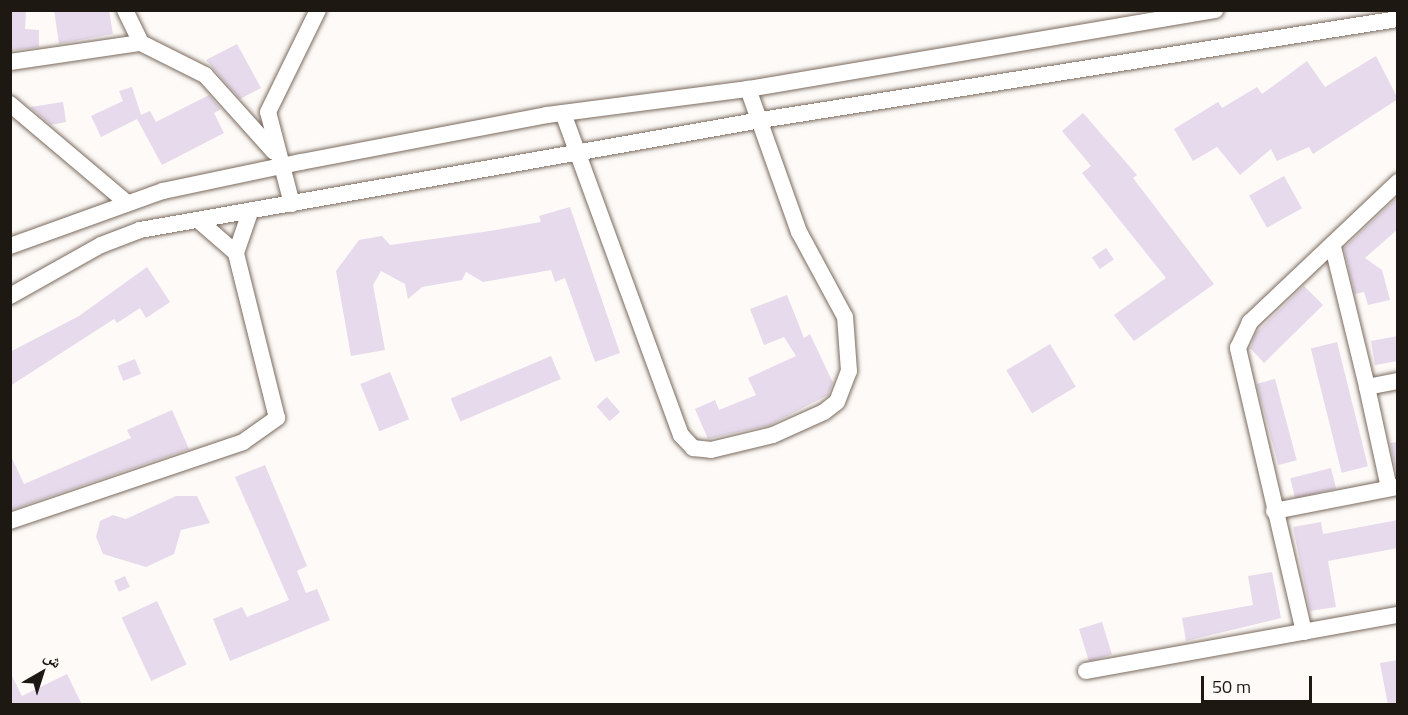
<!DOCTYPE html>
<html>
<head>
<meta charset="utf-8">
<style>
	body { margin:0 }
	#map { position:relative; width:1408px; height:715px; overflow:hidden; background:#fdfaf7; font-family:"Titillium Web","Noto Naskh Arabic",sans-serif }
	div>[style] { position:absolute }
	.building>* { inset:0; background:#e7daec; transform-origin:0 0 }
	.roads { filter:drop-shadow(0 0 2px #7a6a5e) drop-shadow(0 0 2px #7a6a5e) }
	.minor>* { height:16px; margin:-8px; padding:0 8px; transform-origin:8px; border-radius:8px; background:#fff }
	span { translate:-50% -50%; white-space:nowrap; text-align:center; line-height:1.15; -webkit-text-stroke:4.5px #fdfaf7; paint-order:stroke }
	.frame { position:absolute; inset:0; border:12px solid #1e1813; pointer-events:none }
	.north { position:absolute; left:12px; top:643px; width:60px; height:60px; -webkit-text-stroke:4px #fdfaf7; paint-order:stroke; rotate:39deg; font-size:16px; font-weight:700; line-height:24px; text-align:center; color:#1e1813 }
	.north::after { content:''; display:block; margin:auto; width:21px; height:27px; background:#1e1813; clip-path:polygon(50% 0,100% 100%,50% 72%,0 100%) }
	.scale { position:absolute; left:1201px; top:676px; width:111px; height:27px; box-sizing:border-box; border:3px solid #1e1813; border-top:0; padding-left:8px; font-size:18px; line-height:21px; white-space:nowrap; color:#1e1813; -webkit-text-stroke:4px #fdfaf7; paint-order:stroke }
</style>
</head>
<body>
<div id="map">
	<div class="building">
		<div style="clip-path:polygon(10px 10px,26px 10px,25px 29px,39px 30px,39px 47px,10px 51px)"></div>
		<div style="clip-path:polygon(54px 10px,109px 10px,113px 34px,59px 44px)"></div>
		<div style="clip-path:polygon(237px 44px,261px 88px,240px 99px,206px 60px)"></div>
		<div style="clip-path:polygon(1376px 56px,1398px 99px,1313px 154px,1309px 147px,1277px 161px,1271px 149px,1240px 175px,1217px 147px,1193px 161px,1174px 129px,1218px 102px,1222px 108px,1257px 87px,1262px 94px,1307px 61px,1325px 87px)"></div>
		<div style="clip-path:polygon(132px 87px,141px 115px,150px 111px,156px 122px,209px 95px,221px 109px,214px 113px,224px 133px,162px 165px,137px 119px,101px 137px,91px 116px,123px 101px,119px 91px)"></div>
		<div style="clip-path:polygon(63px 102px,66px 122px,51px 125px,30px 107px)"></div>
		<div style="clip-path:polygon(1083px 113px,1137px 175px,1133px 178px,1214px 284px,1134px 341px,1114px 315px,1166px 278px,1082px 173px,1091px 166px,1062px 131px)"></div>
		<div style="left:1284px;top:176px;width:37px;height:40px;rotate:61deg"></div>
		<div style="clip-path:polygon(1398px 197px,1398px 229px,1365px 258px,1382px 270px,1390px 300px,1368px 305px,1364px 292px,1355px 294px,1344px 248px)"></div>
		<div style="clip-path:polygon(570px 207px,620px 353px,595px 362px,565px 278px,555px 282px,551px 270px,483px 282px,466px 272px,462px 280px,422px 287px,408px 299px,405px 284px,381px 271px,373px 285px,385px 350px,351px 356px,336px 271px,359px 240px,382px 236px,390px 245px,490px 231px,541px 222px,539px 216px)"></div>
		<div style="left:1106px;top:248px;width:14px;height:17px;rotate:56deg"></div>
		<div style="clip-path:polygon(147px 267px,170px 302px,146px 318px,140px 308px,117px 323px,114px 319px,10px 386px,10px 352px,79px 316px)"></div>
		<div style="clip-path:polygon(1304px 286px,1323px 305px,1264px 363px,1250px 348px,1256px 333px)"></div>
		<div style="clip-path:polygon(787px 295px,804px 338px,810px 334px,833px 383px,828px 395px,770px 425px,708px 439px,695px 409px,715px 400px,719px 410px,756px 395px,748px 378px,796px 356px,784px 337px,764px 345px,750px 309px)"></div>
		<div style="clip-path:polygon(1398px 336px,1398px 361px,1375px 365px,1371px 341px)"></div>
		<div style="left:1337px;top:342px;width:128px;height:27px;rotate:76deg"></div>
		<div style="left:1050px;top:344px;width:50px;height:51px;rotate:59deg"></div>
		<div style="left:551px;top:356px;width:25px;height:109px;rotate:67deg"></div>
		<div style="left:135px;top:359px;width:16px;height:19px;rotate:68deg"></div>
		<div style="left:390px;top:372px;width:51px;height:32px;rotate:68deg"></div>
		<div style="left:1275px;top:379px;width:84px;height:19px;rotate:75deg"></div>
		<div style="left:607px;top:397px;width:20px;height:14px;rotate:49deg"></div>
		<div style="clip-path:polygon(172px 410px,189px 449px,10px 510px,10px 454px,24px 484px,131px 438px,127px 430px)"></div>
		<div style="clip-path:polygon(1398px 442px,1398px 476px,1397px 476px,1390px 443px)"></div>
		<div style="clip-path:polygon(265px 465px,307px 566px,297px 571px,306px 593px,317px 589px,330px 620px,230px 661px,213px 619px,242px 607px,247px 617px,289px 600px,235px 477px)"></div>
		<div style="left:1331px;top:468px;width:21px;height:42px;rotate:76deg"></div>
		<div style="clip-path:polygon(176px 496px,197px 496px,210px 523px,181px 530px,174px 554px,146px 567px,103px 554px,96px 537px,100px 521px,113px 515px,126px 519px)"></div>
		<div style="clip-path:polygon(1398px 520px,1398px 548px,1328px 561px,1336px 607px,1310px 611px,1293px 527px,1321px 522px,1323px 534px)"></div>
		<div style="clip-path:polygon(1272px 572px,1281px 618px,1186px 641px,1182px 618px,1253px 605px,1248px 576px)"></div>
		<div style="left:125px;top:576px;width:12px;height:12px;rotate:66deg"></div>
		<div style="left:157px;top:601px;width:70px;height:39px;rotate:65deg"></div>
		<div style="left:1102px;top:622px;width:34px;height:24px;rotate:73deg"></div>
		<div style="clip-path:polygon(1398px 660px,1398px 705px,1388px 705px,1380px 663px)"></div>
		<div style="clip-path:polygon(10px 672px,22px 696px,67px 674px,82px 705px,10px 705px)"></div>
	</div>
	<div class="roads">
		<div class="minor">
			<div style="left:125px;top:10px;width:37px;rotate:64deg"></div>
			<div style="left:141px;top:43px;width:72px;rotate:26.6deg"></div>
			<div style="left:205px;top:75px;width:103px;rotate:48.1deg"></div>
			<div style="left:10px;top:62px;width:132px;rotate:-8.3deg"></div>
			<div style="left:10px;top:104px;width:153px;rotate:40.2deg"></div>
			<div style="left:563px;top:113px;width:343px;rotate:69.9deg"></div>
			<div style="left:681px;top:435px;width:18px;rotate:47deg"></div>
			<div style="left:693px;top:448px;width:18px;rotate:6deg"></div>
			<div style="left:711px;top:450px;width:64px;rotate:-13.6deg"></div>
			<div style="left:773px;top:435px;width:56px;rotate:-24.3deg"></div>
			<div style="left:824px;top:412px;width:16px;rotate:-38deg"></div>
			<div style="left:837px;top:402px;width:33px;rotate:-69deg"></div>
			<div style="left:849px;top:371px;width:54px;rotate:-94.2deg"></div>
			<div style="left:845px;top:317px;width:97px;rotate:-118.4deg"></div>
			<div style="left:799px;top:232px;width:152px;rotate:-109.6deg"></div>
			<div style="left:292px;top:204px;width:95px;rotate:-104.6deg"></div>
			<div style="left:268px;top:112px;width:114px;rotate:-63.9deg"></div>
			<div style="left:198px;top:220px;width:50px;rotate:41deg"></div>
			<div style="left:10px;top:246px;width:163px;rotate:-19.8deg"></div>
			<div style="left:163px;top:191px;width:141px;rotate:-11.9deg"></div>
			<div style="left:301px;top:162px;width:250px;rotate:-10.8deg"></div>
			<div style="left:547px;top:115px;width:203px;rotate:-7.4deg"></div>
			<div style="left:748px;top:89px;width:474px;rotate:-9.6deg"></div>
			<div style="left:1333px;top:247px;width:144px;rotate:76.3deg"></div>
			<div style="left:1367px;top:387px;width:32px;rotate:-11deg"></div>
			<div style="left:10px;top:296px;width:104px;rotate:-29.3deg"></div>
			<div style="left:101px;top:245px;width:42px;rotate:-21deg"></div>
			<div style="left:140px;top:230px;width:631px;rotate:-10.04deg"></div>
			<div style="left:761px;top:120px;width:645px;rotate:-9.01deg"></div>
			<div style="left:1367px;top:387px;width:103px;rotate:77.7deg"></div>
			<div style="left:1274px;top:511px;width:126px;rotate:-11deg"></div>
			<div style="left:10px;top:521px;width:246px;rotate:-18.7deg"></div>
			<div style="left:243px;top:442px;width:42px;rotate:-35.2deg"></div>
			<div style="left:277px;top:418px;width:170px;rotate:-104deg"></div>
			<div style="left:236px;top:253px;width:43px;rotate:-71.1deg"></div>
			<div style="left:1304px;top:632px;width:292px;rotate:-103.1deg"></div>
			<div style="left:1238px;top:348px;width:29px;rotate:-65deg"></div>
			<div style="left:1250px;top:322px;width:204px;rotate:-43.4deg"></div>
			<div style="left:1086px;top:671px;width:317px;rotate:-10.2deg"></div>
		</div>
	</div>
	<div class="frame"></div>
	<div class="north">ش</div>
	<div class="scale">50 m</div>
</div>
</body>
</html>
